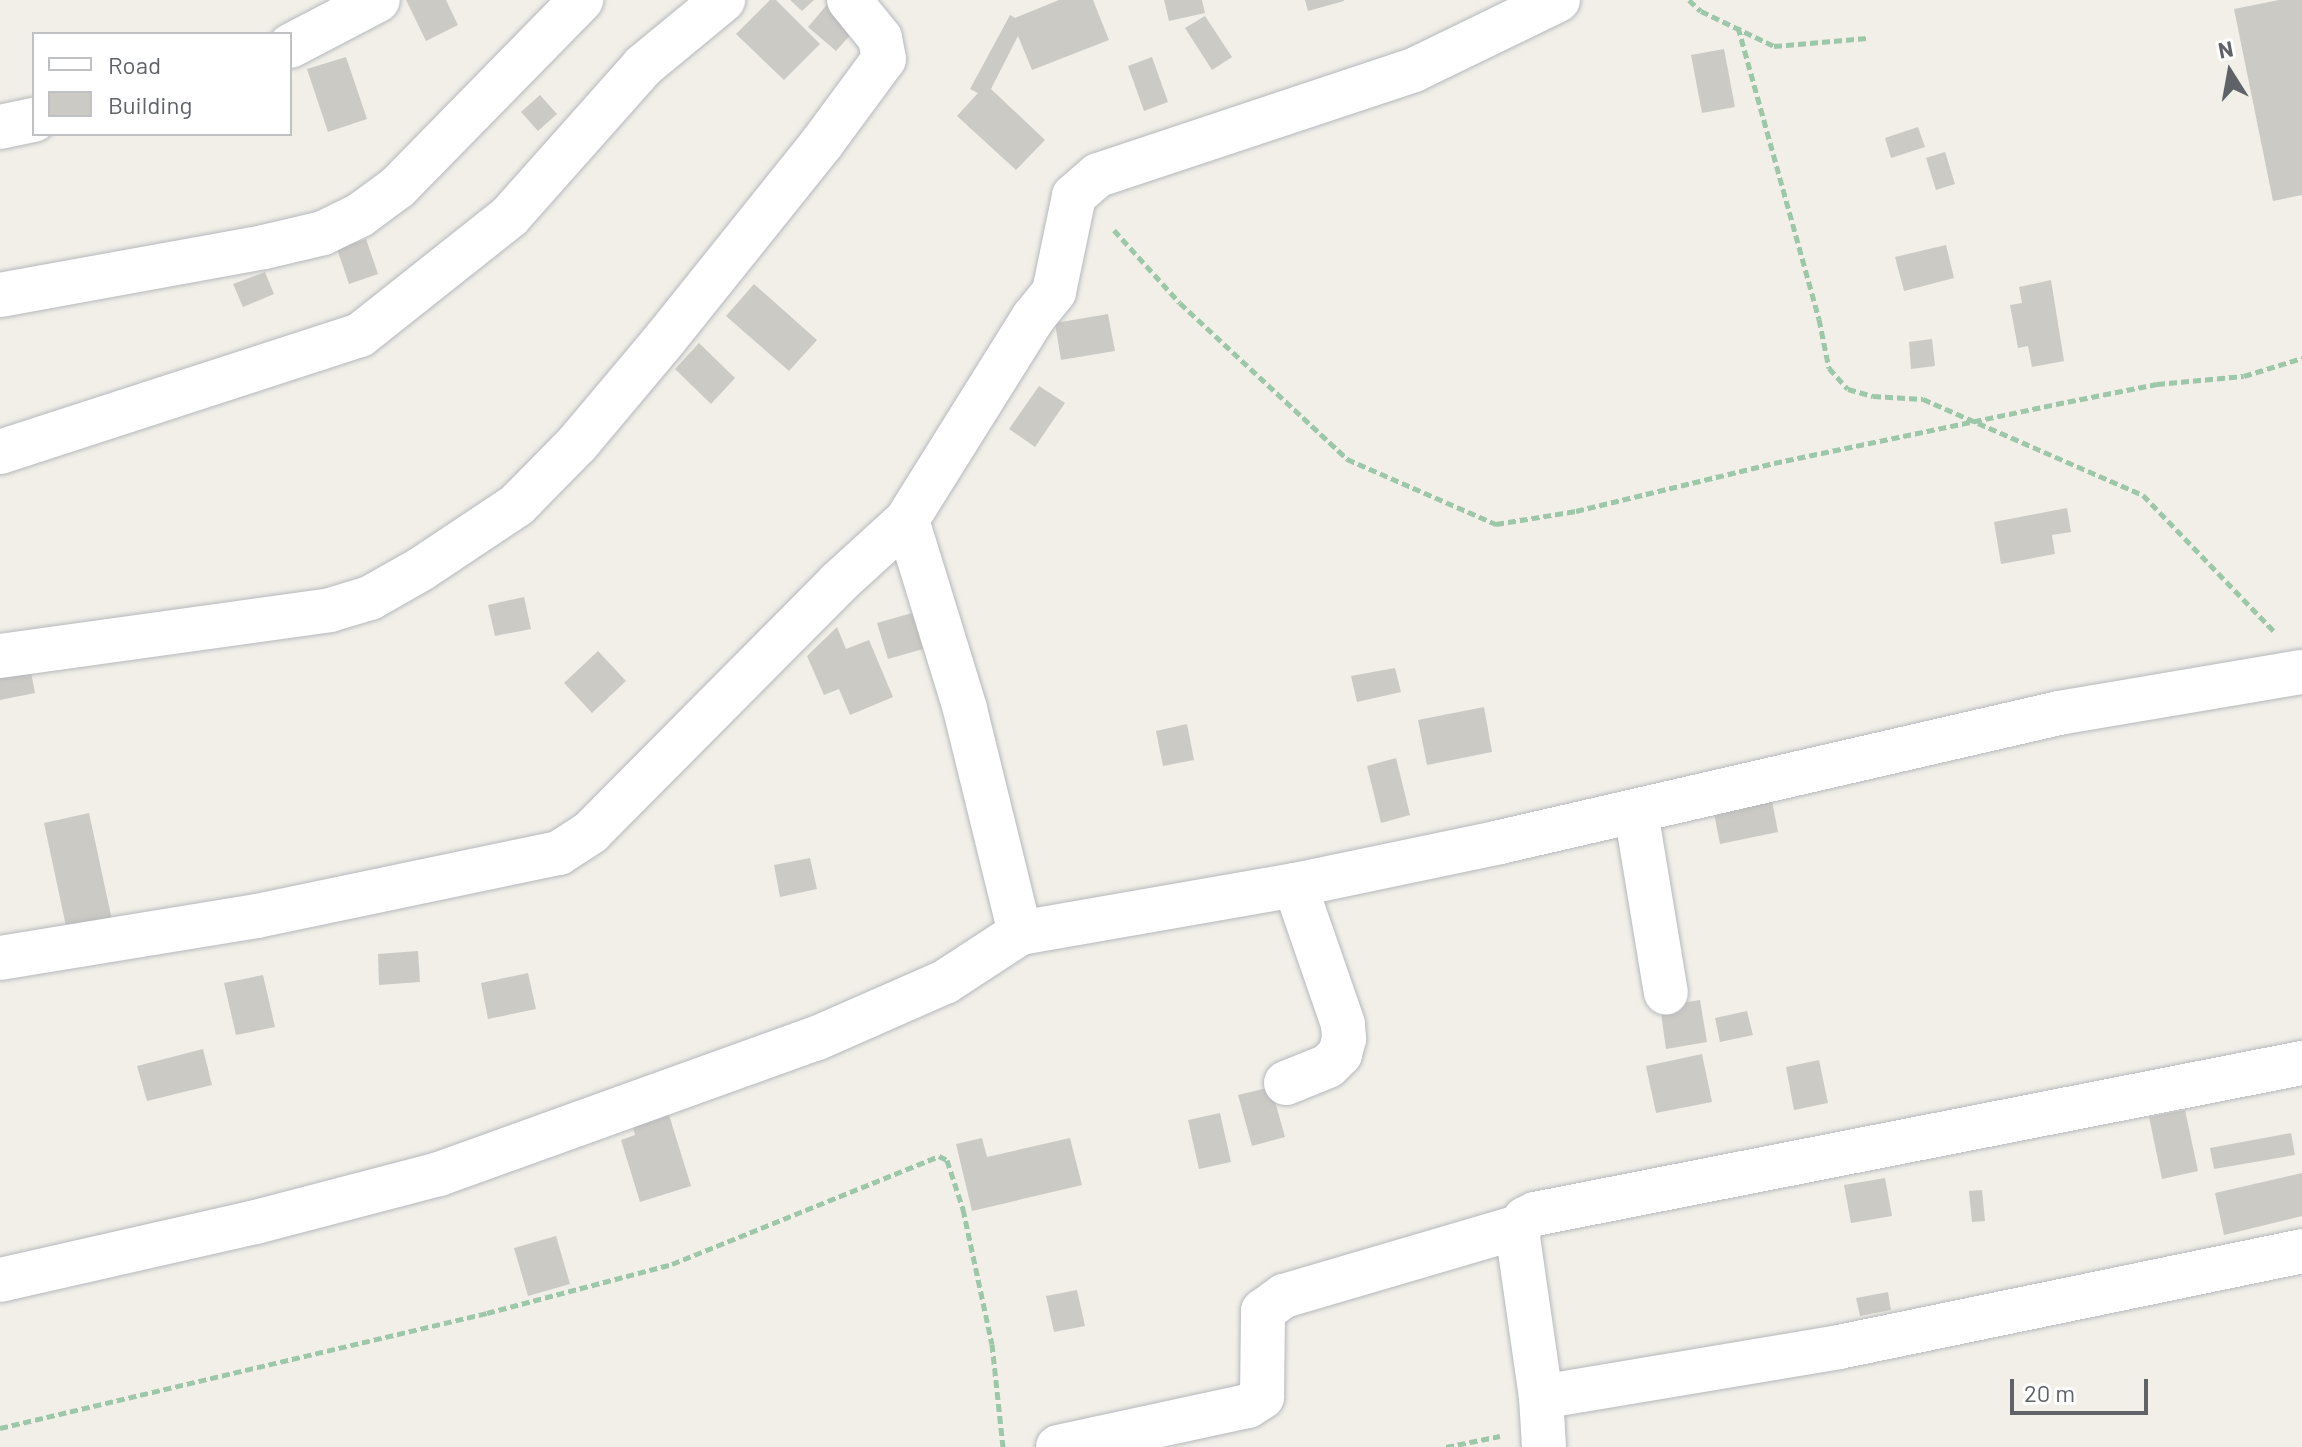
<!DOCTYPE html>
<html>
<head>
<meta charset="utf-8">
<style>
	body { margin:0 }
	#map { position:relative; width:2302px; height:1447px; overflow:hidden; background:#f1efe8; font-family:Barlow,sans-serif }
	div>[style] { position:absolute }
	.building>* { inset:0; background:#cccac5 }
	.path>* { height:5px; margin-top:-2.5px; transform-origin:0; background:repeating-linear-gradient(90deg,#9cc7a9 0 8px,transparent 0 12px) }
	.roads { filter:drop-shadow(0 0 2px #b5b8bc) drop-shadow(0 0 2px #b5b8bc) }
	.minor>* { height:44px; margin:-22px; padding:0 22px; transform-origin:22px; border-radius:22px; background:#fff }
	span { translate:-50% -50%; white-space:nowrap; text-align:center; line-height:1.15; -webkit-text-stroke:6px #fff; paint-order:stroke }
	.legend { position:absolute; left:32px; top:32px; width:260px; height:104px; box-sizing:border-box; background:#fff; border:2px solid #bfc1c3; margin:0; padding:10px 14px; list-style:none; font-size:24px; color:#5f6368 }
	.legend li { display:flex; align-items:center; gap:16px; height:40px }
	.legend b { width:40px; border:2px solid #bfc1c3 }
	.north { position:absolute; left:2190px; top:32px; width:80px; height:80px; -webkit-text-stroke:6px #fff; paint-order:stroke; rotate:349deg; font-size:22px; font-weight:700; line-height:32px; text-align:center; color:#5f6368 }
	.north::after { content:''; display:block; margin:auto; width:28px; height:36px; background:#5f6368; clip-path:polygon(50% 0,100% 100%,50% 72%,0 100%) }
	.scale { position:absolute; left:2010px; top:1379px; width:138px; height:36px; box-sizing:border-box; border:4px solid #5f6368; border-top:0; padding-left:10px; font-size:24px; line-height:28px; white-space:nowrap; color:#5f6368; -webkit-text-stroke:6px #fff; paint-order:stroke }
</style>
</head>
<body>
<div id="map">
	<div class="building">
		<i style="clip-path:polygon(406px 0,446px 0,458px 25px,426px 41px)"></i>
		<i style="clip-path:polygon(770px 0,776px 0,820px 44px,784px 80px,736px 34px)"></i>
		<i style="clip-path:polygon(790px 0,814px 0,802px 11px)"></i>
		<i style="clip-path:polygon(831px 0,860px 24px,836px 51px,808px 27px)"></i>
		<i style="clip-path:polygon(1059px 0,1093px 0,1109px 40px,1032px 70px,1018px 36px,991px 89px,1045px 140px,1016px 170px,957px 116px,978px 93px,970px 89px,1010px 15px,1015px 18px)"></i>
		<i style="clip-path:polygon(1164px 0,1202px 0,1205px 13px,1169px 21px)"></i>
		<i style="clip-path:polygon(1305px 0,1344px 0,1344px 1px,1308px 11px)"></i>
		<i style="clip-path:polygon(2279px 0,2302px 0,2302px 195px,2273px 201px,2234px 9px)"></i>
		<i style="clip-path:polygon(1205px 16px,1232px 57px,1212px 70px,1185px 28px)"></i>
		<i style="clip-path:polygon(1724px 49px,1735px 107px,1702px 113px,1691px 55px)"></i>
		<i style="clip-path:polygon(346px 57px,367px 119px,328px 132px,307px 69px)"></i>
		<i style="clip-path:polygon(1152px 57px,1168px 102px,1144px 111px,1128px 66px)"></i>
		<i style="clip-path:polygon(540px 95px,557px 114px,538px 131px,521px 112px)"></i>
		<i style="clip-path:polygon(1918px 127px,1925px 147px,1891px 158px,1885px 138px)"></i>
		<i style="clip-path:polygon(1945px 152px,1955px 184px,1936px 190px,1926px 158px)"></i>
		<i style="clip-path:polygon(366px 239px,378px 274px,349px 284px,337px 249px)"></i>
		<i style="clip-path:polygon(1946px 245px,1954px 278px,1904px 291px,1895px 257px)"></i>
		<i style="clip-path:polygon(265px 272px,274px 294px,243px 307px,233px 284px)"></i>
		<i style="clip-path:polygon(2051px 280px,2064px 361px,2032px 367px,2028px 346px,2018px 348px,2010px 305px,2022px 303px,2019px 287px)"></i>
		<i style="clip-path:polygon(754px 284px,817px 340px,789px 371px,726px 316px)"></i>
		<i style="clip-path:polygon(1108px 314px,1115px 351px,1061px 360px,1055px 323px)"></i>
		<i style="clip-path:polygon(1932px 339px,1935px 366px,1911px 369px,1909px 342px)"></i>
		<i style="clip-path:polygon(699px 343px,735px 378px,711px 404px,675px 369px)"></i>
		<i style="clip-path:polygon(1039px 386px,1065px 403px,1035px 447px,1009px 429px)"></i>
		<i style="clip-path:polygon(2067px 508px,2071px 532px,2052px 535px,2055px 554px,2001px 564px,1994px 522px)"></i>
		<i style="clip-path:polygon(524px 597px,531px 629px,495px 636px,488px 605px)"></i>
		<i style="clip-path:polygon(912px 613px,923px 649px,888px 659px,877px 623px)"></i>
		<i style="clip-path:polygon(837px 627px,846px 649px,869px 640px,893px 697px,850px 715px,839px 689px,824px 695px,807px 656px)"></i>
		<i style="clip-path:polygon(598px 651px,626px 681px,592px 713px,564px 683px)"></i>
		<i style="clip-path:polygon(29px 662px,35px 693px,0 700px,0 667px)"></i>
		<i style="clip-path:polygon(1395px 668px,1401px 692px,1357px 702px,1351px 676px)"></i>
		<i style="clip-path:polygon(1484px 707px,1492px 752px,1427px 765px,1418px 720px)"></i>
		<i style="clip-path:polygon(1187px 724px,1194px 760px,1163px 766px,1156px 731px)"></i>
		<i style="clip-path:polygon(1396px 758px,1410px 815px,1381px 823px,1367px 766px)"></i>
		<i style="clip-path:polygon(1770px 791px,1778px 832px,1720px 844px,1712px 803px)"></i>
		<i style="clip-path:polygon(89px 813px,112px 920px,67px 931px,44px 823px)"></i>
		<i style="clip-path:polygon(810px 858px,817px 889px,780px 897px,774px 865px)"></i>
		<i style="clip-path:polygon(418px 951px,420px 982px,379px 985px,378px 954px)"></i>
		<i style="clip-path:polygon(528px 973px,536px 1009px,488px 1019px,481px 983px)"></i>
		<i style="clip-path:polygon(263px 975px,275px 1027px,236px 1035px,224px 983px)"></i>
		<i style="clip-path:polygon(1700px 1000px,1707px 1042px,1666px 1049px,1660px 1006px)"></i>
		<i style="clip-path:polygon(1747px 1011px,1753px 1035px,1720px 1042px,1715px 1018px)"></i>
		<i style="clip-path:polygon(203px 1049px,212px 1085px,147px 1101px,137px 1066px)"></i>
		<i style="clip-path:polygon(1702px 1054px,1712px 1102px,1656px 1113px,1646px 1066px)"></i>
		<i style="clip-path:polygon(1819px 1060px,1828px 1103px,1794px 1110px,1786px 1067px)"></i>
		<i style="clip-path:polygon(1271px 1087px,1285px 1137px,1252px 1146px,1238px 1095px)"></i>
		<i style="clip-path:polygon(665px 1102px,691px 1186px,640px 1202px,621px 1140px,635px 1135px,629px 1113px)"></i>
		<i style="clip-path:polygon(2185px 1110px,2198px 1171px,2162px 1179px,2149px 1117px)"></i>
		<i style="clip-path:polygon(1220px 1113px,1231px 1162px,1199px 1169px,1188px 1120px)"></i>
		<i style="clip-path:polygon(2291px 1133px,2295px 1155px,2214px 1169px,2210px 1148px)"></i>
		<i style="clip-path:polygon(982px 1138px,987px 1157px,1070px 1138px,1082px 1185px,972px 1211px,956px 1144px)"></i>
		<i style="clip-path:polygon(2302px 1173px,2302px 1216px,2224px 1235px,2215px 1193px)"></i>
		<i style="clip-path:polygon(1885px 1178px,1892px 1216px,1851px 1223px,1844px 1185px)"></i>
		<i style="clip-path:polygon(1982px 1190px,1985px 1221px,1972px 1222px,1969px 1191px)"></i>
		<i style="clip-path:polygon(556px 1236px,570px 1284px,528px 1296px,514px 1248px)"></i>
		<i style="clip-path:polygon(1077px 1290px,1085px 1326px,1054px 1332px,1046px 1296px)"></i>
		<i style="clip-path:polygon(1888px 1292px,1891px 1310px,1860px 1316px,1856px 1298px)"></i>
	</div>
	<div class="path">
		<i style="left:1689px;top:0;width:16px;rotate:43deg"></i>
		<i style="left:1701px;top:11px;width:81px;rotate:25.6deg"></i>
		<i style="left:1774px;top:46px;width:93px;rotate:-4.9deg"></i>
		<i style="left:1738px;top:27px;width:303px;rotate:74.5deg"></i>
		<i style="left:1819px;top:319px;width:50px;rotate:78.5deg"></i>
		<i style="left:1829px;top:368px;width:28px;rotate:48deg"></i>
		<i style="left:1848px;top:389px;width:26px;rotate:16deg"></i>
		<i style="left:1873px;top:396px;width:50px;rotate:3.4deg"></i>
		<i style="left:1923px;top:399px;width:240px;rotate:23.6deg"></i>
		<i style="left:2143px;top:495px;width:189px;rotate:46.1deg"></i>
		<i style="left:1114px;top:230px;width:98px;rotate:47.9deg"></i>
		<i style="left:1180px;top:303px;width:229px;rotate:43deg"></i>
		<i style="left:1347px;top:459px;width:163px;rotate:23.6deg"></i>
		<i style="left:1496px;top:524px;width:81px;rotate:-9.2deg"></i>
		<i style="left:1576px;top:511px;width:204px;rotate:-13.6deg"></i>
		<i style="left:1774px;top:463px;width:288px;rotate:-11.8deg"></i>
		<i style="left:2056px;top:404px;width:103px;rotate:-11.2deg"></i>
		<i style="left:2157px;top:384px;width:87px;rotate:-5.3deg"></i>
		<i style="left:2244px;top:376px;width:61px;rotate:-17.2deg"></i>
		<i style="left:0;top:1428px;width:500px;rotate:-13.29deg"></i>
		<i style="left:487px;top:1313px;width:191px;rotate:-14.8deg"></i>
		<i style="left:672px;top:1264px;width:288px;rotate:-22deg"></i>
		<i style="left:939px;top:1156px;width:9px;rotate:27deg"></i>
		<i style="left:947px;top:1160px;width:52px;rotate:71.9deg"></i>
		<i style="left:963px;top:1209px;width:138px;rotate:77.9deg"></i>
		<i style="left:992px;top:1344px;width:104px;rotate:83.9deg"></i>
		<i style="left:1446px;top:1447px;width:55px;rotate:-11.5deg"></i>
	</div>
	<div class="roads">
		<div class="minor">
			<i style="left:1558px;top:0;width:160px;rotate:154.1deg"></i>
			<i style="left:1414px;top:70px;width:333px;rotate:161.6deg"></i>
			<i style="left:1098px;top:175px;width:32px;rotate:139deg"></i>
			<i style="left:1074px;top:196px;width:98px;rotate:101.8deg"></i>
			<i style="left:1054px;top:292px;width:33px;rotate:129deg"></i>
			<i style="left:1033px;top:318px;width:238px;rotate:122deg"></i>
			<i style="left:907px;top:520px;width:198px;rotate:72.9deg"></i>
			<i style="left:965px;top:709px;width:231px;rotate:76.2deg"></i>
			<i style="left:1020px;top:933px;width:279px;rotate:-9.9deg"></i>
			<i style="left:1295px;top:885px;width:209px;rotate:-11.8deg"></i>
			<i style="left:1500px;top:842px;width:574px;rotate:-12.99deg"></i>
			<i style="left:2059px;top:713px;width:246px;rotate:-9.6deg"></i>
			<i style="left:290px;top:46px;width:99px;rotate:-27.6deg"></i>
			<i style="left:0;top:127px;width:35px;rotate:-12deg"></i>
			<i style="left:0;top:295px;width:268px;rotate:-10.3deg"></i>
			<i style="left:264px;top:247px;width:61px;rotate:-13.3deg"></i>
			<i style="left:323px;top:233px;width:41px;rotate:-25.9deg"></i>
			<i style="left:360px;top:215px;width:47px;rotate:-36.4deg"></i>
			<i style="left:398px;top:187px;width:262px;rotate:-45.6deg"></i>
			<i style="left:0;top:452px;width:379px;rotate:-18deg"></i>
			<i style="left:360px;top:335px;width:191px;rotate:-38.4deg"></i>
			<i style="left:510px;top:216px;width:200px;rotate:-48.4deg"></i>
			<i style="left:643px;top:66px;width:104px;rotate:-39.5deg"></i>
			<i style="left:0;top:656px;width:333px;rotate:-7.9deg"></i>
			<i style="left:330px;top:610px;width:42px;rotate:-16.7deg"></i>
			<i style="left:370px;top:598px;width:59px;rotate:-29.6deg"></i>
			<i style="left:421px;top:569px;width:115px;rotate:-33.7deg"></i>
			<i style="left:517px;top:505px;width:86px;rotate:-45.5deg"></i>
			<i style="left:577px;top:444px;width:137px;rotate:-50deg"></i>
			<i style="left:665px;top:339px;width:251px;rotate:-51.3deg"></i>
			<i style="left:822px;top:143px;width:104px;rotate:-53.6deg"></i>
			<i style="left:884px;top:59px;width:21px;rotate:-101deg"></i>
			<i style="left:880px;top:38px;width:49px;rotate:-129.2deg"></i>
			<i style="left:1636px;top:812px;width:183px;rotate:80.6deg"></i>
			<i style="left:0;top:958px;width:260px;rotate:-9.3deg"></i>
			<i style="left:257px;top:916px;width:309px;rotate:-11.8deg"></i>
			<i style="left:559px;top:853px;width:38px;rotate:-33deg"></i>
			<i style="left:591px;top:832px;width:351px;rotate:-45.2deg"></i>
			<i style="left:838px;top:583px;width:93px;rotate:-42.4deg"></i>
			<i style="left:1286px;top:1083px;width:45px;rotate:-22deg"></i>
			<i style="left:1328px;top:1066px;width:17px;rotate:-45deg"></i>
			<i style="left:1340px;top:1054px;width:16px;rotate:-75deg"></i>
			<i style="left:1344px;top:1039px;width:15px;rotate:-94deg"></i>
			<i style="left:1343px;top:1024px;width:147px;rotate:-109.1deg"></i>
			<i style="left:0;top:1280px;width:262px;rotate:-12.8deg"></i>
			<i style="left:256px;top:1222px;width:189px;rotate:-14.7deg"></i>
			<i style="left:439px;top:1174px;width:400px;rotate:-19.8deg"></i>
			<i style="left:815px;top:1039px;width:142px;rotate:-23.7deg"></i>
			<i style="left:945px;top:982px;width:90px;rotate:-33.2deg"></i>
			<i style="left:1541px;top:1397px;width:302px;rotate:-9.5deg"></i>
			<i style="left:1839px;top:1347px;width:473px;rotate:-11.7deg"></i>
			<i style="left:1058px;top:1447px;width:194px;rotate:-12.2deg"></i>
			<i style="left:1248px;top:1406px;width:17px;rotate:-33deg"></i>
			<i style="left:1262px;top:1397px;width:86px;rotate:-89.3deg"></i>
			<i style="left:1263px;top:1311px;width:26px;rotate:-36deg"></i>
			<i style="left:1284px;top:1296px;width:245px;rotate:-16.4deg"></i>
			<i style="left:1544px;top:1447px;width:50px;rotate:-93.4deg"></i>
			<i style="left:1541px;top:1397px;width:161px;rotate:-98.2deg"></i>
			<i style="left:1518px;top:1238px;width:11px;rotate:-85deg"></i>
			<i style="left:1519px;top:1227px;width:10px;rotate:-53deg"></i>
			<i style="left:1525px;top:1219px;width:11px;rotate:-27deg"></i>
			<i style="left:1535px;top:1214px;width:782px;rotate:-11.14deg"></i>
		</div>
	</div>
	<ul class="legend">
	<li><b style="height:10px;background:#fff"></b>Road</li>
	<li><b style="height:22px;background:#cccac5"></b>Building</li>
	</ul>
	<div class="north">N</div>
	<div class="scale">20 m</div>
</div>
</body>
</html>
